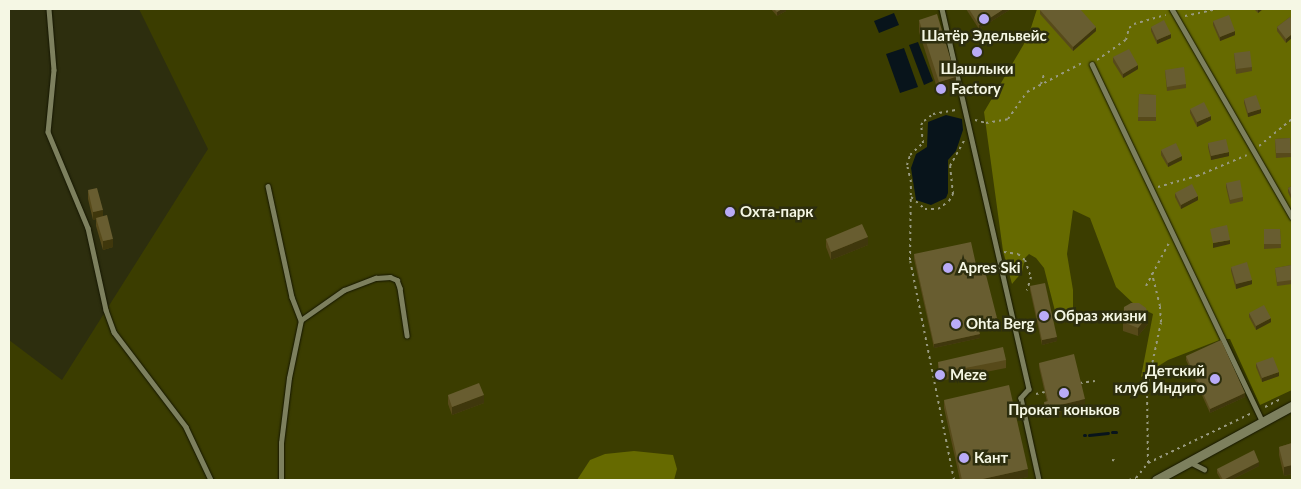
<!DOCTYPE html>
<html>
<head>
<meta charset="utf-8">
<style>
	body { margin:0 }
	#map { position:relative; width:1301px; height:489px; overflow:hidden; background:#2d2e0e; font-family:Lato,sans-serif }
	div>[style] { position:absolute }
	.green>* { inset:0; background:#3b3d00 }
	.forest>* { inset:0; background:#666a00 }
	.water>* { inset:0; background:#08141b }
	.stream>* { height:3px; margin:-1.5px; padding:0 1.5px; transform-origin:1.5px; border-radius:1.5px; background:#08141b }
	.path>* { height:2px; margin-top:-1px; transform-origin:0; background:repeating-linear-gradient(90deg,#989a81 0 2.5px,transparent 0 6.5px) }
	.roads { filter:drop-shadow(0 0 1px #151600) drop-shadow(0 0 1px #151600) }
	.lane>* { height:4.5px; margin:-2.25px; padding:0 2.25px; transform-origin:2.25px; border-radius:2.25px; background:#7d805e }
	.street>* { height:9px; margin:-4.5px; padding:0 4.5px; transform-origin:4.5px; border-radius:4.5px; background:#7d805e }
	.wall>* { inset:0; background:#574a1a }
	.shaded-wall>* { inset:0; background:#3f370c }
	.building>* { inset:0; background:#685d30 }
	.dots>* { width:14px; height:14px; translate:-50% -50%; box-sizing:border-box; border:2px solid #2d2e0e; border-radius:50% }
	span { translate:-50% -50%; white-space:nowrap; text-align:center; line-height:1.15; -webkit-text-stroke:5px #2d2e0e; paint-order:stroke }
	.poi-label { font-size:15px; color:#f5f7e4; font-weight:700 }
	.left { translate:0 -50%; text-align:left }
	.right { translate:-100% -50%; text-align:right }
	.frame { position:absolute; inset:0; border:10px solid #f5f7e4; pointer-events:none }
</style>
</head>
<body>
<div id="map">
	<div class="green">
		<i style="clip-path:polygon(139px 9px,1292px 9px,1292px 480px,9px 480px,9px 340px,62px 380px,208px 149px)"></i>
	</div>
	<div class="forest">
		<i style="clip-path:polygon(1037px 9px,1292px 9px,1292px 390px,1260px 405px,1230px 339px,1222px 339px,1168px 360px,1141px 377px,1153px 314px,1135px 305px,1116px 287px,1090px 218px,1073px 210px,1067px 254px,1073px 290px,1073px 319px,1055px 311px,1044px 268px,1036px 258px,1029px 254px,1025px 258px,1022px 272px,1012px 284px,1003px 251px,984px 112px,1028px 37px)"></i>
		<i style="clip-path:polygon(634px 451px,673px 455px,677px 469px,674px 480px,577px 480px,590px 460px,605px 454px)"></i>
	</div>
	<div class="water">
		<i style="clip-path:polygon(894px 13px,899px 25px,879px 33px,874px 21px)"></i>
		<i style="clip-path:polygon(918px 42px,933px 81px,924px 85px,909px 45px)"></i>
		<i style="clip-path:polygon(904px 48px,918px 87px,900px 93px,886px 54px)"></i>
		<i style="clip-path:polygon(946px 115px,962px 119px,963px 130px,956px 151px,948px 160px,948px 193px,946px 198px,931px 205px,916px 200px,911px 168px,916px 154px,927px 147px,928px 122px)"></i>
	</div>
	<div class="stream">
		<i style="left:1112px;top:432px;width:4px"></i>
		<i style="left:1084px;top:435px;width:1px"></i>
		<i style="left:1089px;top:435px;width:19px;rotate:-6deg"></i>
	</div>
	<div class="path">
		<i style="left:1185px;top:16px;width:33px;rotate:-12deg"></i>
		<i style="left:1097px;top:60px;width:35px;rotate:-35deg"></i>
		<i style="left:1126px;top:40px;width:12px;rotate:-76deg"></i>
		<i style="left:1129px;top:28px;width:6px;rotate:-39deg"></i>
		<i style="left:1134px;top:24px;width:33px;rotate:-16deg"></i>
		<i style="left:1041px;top:84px;width:10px;rotate:-73deg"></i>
		<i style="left:975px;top:120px;width:11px;rotate:15deg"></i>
		<i style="left:986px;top:123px;width:22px;rotate:-10deg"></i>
		<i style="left:1008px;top:119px;width:33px;rotate:-55deg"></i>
		<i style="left:1027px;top:92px;width:64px;rotate:-27.8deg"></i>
		<i style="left:1259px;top:146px;width:43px;rotate:-39.3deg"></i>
		<i style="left:1158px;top:187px;width:41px;rotate:-15.8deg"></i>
		<i style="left:1197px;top:176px;width:54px;rotate:-22.8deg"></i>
		<i style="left:911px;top:197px;width:18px;rotate:41deg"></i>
		<i style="left:925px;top:209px;width:13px"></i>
		<i style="left:938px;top:209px;width:14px;rotate:-36deg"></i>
		<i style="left:949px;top:201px;width:8px;rotate:-60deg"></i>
		<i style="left:953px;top:194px;width:28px;rotate:-96deg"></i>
		<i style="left:950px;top:166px;width:29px;rotate:-61deg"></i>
		<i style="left:1004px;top:252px;width:14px;rotate:8deg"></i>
		<i style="left:1018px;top:254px;width:9px;rotate:41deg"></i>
		<i style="left:1025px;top:260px;width:18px;rotate:71deg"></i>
		<i style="left:1031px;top:277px;width:14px;rotate:107deg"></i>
		<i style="left:1146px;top:286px;width:49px;rotate:-61.9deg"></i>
		<i style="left:1080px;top:383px;width:15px;rotate:-8deg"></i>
		<i style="left:1036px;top:394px;width:9px;rotate:-13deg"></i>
		<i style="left:1265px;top:407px;width:18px;rotate:-27deg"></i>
		<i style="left:1112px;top:460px;width:6px;rotate:9deg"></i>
		<i style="left:1148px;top:463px;width:75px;rotate:-90.8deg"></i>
		<i style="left:1147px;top:388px;width:67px;rotate:-78deg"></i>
		<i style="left:1161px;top:322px;width:16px;rotate:-94deg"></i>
		<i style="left:1160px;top:306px;width:34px;rotate:-104deg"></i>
		<i style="left:954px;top:480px;width:224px;rotate:-101.3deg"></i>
		<i style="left:910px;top:260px;width:78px;rotate:-89.3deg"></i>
		<i style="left:911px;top:182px;width:17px;rotate:-103deg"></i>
		<i style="left:907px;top:165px;width:10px;rotate:-73deg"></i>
		<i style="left:910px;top:155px;width:18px;rotate:-43deg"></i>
		<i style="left:923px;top:143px;width:18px;rotate:-96deg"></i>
		<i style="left:921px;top:125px;width:5px;rotate:-53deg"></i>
		<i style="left:924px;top:121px;width:11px;rotate:-38deg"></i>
		<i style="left:933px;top:114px;width:23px;rotate:-10deg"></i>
		<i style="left:1129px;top:480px;width:7px;rotate:-16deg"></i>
		<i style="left:1136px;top:478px;width:19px;rotate:-51deg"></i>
		<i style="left:1148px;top:463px;width:115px;rotate:-25.7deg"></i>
	</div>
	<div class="roads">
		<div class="lane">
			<i style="left:49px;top:9px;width:61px;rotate:85.3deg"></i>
			<i style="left:54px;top:70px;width:62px;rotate:95.5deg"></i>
			<i style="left:48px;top:132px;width:104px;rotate:67.4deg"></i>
			<i style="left:88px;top:228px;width:84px;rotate:77.6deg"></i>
			<i style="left:106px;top:310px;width:23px;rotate:70deg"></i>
			<i style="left:114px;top:332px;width:119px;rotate:52.8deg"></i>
			<i style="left:186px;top:427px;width:59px;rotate:64.7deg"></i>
			<i style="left:942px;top:9px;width:390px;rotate:77.1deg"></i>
			<i style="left:1029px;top:389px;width:12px;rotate:132deg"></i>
			<i style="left:1021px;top:398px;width:84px;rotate:77.6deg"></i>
			<i style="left:1172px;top:9px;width:240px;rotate:60deg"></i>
			<i style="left:1092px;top:64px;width:395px;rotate:64.5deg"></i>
			<i style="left:268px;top:186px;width:114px;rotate:77.8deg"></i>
			<i style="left:292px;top:297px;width:25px;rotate:69deg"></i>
			<i style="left:1190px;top:462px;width:16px;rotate:27deg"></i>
			<i style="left:281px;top:480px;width:37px;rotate:-90deg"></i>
			<i style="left:281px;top:443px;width:65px;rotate:-83deg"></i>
			<i style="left:289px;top:378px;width:59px;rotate:-78.3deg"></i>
			<i style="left:301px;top:320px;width:52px;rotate:-34.9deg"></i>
			<i style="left:344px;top:290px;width:34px;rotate:-21deg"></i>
			<i style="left:376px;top:278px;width:14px;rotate:-4deg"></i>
			<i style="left:390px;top:277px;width:8px;rotate:23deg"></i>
			<i style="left:397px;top:280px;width:9px;rotate:69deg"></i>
			<i style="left:400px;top:288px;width:48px;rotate:81.5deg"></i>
		</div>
		<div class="street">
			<i style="left:1156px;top:480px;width:155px;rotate:-28.6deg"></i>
		</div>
	</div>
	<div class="wall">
		<i style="clip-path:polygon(771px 9px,786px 9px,786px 11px,777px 16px)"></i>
		<i style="clip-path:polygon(966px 9px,1011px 9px,979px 29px)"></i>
		<i style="clip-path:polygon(1254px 9px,1263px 9px,1258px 13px)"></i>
		<i style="clip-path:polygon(1040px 10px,1096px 31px,1073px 51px,1040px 14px)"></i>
		<i style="clip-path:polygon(1290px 17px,1286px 43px,1277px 31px,1277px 27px)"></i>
		<i style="clip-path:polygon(919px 20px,956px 89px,939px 94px,919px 32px)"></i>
		<i style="clip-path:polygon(1213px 21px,1235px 35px,1220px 41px,1213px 25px)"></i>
		<i style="clip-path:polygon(1151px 27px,1171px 38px,1157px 44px,1151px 31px)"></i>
		<i style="clip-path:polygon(1234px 53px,1252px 67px,1252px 71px,1236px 74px)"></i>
		<i style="clip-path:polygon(1113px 57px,1138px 69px,1123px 78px,1113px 62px)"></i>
		<i style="clip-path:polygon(1165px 70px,1186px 84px,1186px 88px,1167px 91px)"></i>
		<i style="clip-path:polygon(1139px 94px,1156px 95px,1156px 121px,1138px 121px)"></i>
		<i style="clip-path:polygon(1244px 99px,1261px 113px,1248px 117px,1244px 103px)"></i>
		<i style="clip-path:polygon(1190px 109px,1211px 120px,1197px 127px,1190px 113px)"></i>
		<i style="clip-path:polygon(1290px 138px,1291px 157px,1276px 158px,1275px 139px)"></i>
		<i style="clip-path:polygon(1208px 143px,1229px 156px,1211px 160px,1208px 147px)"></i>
		<i style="clip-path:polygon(1161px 150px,1182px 160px,1168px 167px,1161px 155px)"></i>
		<i style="clip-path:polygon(1226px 183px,1243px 197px,1243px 201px,1230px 204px,1226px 187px)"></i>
		<i style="clip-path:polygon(1292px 186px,1292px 201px,1288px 192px,1288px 188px)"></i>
		<i style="clip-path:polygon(88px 190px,103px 217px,113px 247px,103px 250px,96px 226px,96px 219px,93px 220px,88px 199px)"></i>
		<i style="clip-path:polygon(1175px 193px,1198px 200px,1181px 209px,1175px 197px)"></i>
		<i style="clip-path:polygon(1264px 229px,1280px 229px,1281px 248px,1264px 249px)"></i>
		<i style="clip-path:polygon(826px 239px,868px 245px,831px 260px,826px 247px)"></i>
		<i style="clip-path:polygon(914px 254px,977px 269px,997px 323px,978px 327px,980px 338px,934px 348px,914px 259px)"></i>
		<i style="clip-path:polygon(1292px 265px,1292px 284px,1277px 286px,1275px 268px)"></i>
		<i style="clip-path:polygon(1231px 267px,1252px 284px,1236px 289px,1231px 271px)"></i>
		<i style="clip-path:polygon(1030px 286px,1057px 341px,1042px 345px,1030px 290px)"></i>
		<i style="clip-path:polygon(1249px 313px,1271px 322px,1256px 330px,1249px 317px)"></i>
		<i style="clip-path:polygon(1123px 322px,1148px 324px,1138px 336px,1123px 331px)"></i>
		<i style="clip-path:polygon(1186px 356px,1245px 397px,1210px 413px,1186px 360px)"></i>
		<i style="clip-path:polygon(1006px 360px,1006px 368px,940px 381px,938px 370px,938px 362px)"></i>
		<i style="clip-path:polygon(1039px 363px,1085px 404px,1061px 410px,1061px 416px,1047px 419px,1044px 407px,1044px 402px,1047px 402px,1039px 367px)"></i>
		<i style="clip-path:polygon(1256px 363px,1279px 376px,1262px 382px,1256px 367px)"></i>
		<i style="clip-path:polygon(448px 395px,484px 403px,452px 415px,448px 404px)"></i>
		<i style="clip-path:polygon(944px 400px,1028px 477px,1014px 480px,960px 480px,944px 408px)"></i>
		<i style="clip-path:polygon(1292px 443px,1292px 474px,1284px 476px,1279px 455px,1279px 447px)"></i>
		<i style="clip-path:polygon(1259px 466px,1231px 480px,1221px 480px,1217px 473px,1217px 469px)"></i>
	</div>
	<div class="shaded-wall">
		<i style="clip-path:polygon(782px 9px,786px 9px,786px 11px,777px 16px,777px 12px)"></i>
		<i style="clip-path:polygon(1004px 9px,1011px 9px,979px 29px,979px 25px)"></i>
		<i style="clip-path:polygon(1258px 9px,1263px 9px,1258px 13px)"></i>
		<i style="clip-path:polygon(1096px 27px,1096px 31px,1073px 51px,1073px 47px)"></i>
		<i style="clip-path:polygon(1235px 31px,1235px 35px,1220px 41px,1220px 37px)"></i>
		<i style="clip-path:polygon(1171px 34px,1171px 38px,1157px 44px,1157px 40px)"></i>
		<i style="clip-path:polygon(1292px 34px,1292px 38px,1286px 43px,1286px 39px)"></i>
		<i style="clip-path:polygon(1138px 65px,1138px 69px,1123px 78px,1123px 74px)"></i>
		<i style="clip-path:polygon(956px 77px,956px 89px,939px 94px,939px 82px)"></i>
		<i style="clip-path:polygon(1261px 109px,1261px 113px,1248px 117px,1248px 113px)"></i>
		<i style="clip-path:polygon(1211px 116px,1211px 120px,1197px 127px,1197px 122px)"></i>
		<i style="clip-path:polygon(1229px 152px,1229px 156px,1211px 160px,1211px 156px)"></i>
		<i style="clip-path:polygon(1182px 156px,1182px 160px,1168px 167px,1168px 163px)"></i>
		<i style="clip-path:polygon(1198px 196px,1198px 200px,1181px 209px,1181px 205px)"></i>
		<i style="clip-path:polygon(103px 210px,103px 218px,93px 220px,93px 212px)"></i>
		<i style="clip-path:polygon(868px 237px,868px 245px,831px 260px,831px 252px)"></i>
		<i style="clip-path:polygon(113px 239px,113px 247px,103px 250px,103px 241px)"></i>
		<i style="clip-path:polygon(1230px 240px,1230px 244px,1213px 248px,1213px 243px)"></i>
		<i style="clip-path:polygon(1252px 280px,1252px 284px,1236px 289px,1236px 284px)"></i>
		<i style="clip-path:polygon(1148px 316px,1148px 324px,1138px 336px,1138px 328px)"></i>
		<i style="clip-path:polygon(997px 318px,997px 323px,977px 327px,977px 323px)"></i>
		<i style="clip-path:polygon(1271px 318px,1271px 322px,1256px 330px,1256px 326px)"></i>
		<i style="clip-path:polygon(980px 334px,980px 338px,934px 348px,934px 344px)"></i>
		<i style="clip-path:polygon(1057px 337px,1057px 341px,1042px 345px,1042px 340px)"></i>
		<i style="clip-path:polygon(1279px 372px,1279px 376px,1262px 382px,1262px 378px)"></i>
		<i style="clip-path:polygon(1245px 393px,1245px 397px,1210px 413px,1210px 409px)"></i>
		<i style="clip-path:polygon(484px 395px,484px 403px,452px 415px,452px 407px)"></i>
		<i style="clip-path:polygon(1085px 399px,1085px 404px,1060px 410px,1060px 405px)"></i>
		<i style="clip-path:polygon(1061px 411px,1061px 416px,1047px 419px,1047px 415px)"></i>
		<i style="clip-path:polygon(1259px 462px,1259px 466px,1231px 480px,1223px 480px)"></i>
		<i style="clip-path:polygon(1292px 465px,1292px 474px,1284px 476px,1284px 467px)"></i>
		<i style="clip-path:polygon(1028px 469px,1028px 477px,1014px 480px,978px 480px)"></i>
	</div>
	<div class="building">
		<i style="clip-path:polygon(774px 9px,782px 9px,777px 12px)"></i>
		<i style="clip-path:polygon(969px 9px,1004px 9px,979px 25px)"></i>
		<i style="clip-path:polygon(1042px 9px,1080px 9px,1096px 27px,1073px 47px,1040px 10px)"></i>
		<i style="clip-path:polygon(937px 14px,956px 77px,939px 82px,919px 20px)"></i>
		<i style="clip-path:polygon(1229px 15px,1235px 31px,1220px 37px,1213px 21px)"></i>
		<i style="clip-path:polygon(1290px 17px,1292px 20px,1292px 34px,1286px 39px,1277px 27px)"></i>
		<i style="clip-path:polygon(1164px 20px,1171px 34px,1157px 40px,1151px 27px)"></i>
		<i style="clip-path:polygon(1129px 49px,1138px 65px,1123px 74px,1113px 57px)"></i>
		<i style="clip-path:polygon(1250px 51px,1252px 67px,1236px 69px,1234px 53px)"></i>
		<i style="clip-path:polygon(1184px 67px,1186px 84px,1167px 87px,1165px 70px)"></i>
		<i style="clip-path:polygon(1139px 94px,1156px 95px,1156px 117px,1138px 117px)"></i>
		<i style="clip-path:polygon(1256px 95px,1261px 109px,1248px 113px,1244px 99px)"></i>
		<i style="clip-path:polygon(1204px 102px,1211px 116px,1197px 122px,1190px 109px)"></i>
		<i style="clip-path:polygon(1290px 138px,1291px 153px,1276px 153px,1275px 139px)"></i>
		<i style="clip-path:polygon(1226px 139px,1229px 152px,1211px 156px,1208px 143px)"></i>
		<i style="clip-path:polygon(1176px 143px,1182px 156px,1168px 163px,1161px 150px)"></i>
		<i style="clip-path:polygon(1240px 180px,1243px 197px,1230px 200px,1226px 183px)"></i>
		<i style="clip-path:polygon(1192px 184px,1198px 196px,1181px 205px,1175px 193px)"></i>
		<i style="clip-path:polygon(1292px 186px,1292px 197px,1288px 188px)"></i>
		<i style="clip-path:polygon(97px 188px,103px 210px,93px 212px,88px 190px)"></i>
		<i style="clip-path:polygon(107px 215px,113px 239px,103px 241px,96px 218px)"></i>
		<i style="clip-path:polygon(862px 224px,868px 237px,831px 252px,826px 239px)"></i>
		<i style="clip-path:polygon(1227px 225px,1230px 240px,1213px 243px,1210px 229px)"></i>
		<i style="clip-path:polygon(1264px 229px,1280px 229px,1281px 244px,1264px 244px)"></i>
		<i style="clip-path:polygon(971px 242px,977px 269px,984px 267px,997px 318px,977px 323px,980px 334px,934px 344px,914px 254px)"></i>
		<i style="clip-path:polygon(1247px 262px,1252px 280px,1236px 284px,1231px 267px)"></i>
		<i style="clip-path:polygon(1292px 265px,1292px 280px,1277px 282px,1275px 268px)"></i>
		<i style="clip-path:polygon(1045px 283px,1057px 337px,1042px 340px,1030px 286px)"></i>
		<i style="clip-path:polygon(1131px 303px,1139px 303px,1146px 308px,1148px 316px,1138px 328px,1123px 322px,1124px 307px)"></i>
		<i style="clip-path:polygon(1264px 305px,1271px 318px,1256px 326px,1249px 313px)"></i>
		<i style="clip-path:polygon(1221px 340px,1245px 393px,1210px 409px,1186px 356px)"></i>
		<i style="clip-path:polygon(1003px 347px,1006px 360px,940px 373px,938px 362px)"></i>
		<i style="clip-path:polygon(1074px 354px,1085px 399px,1060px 405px,1061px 411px,1047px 415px,1044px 402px,1048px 401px,1039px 363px)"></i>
		<i style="clip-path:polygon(1273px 357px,1279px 372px,1262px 378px,1256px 363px)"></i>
		<i style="clip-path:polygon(479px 383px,484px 395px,452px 407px,448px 395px)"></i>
		<i style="clip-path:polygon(1009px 385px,1028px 469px,978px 480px,962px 480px,944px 400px)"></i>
		<i style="clip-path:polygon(1292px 443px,1292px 465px,1284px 467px,1279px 447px)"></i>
		<i style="clip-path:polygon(1254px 450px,1259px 462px,1223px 480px,1217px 469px)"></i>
	</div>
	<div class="dots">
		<i style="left:984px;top:19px;background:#b9abf7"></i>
		<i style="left:977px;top:52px;background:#b9abf7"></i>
		<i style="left:941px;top:89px;background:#b9abf7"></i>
		<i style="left:730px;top:212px;background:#b9abf7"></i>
		<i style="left:948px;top:268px;background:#b9abf7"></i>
		<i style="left:1044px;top:316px;background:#b9abf7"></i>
		<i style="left:956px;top:324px;background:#b9abf7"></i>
		<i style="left:940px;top:375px;background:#b9abf7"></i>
		<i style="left:1215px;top:379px;background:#b9abf7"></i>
		<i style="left:1064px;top:393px;background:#b9abf7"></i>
		<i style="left:964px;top:458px;background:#b9abf7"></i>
	</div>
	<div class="poi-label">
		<span style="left:984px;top:36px">Шатёр Эдельвейс</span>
		<span style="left:977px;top:69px">Шашлыки</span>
		<span class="left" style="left:951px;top:89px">Factory</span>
		<span class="left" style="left:740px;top:212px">Охта-парк</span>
		<span class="left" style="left:958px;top:268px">Apres Ski</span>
		<span class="left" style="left:1054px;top:316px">Образ жизни</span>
		<span class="left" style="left:966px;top:324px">Ohta Berg</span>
		<span class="right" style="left:1205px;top:379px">Детский<br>клуб Индиго</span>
		<span class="left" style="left:950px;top:375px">Meze</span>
		<span style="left:1064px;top:410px">Прокат коньков</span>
		<span class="left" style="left:974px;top:458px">Кант</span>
	</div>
	<div class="frame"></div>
</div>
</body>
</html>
